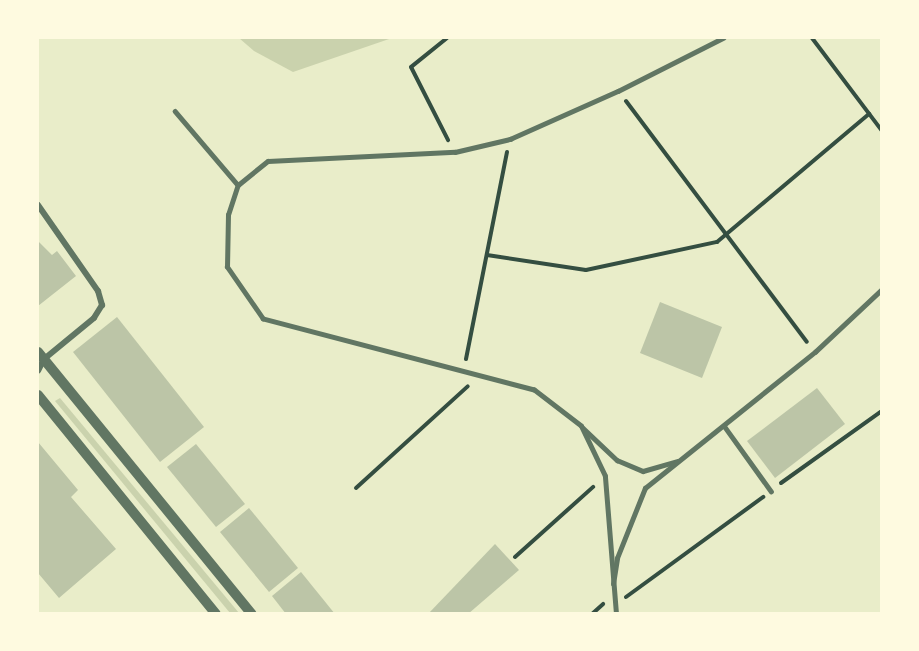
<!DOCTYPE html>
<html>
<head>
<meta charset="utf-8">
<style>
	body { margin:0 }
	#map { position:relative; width:919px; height:651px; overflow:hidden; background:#e9edc9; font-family:"Varela Round",sans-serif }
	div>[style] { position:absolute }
	.green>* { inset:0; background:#cad2ad }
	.building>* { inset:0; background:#bcc5a7 }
	.path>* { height:4px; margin:-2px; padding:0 2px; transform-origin:2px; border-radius:2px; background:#344e41 }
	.service>* { height:4.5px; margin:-2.25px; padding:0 2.25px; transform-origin:2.25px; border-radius:2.25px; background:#617663 }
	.minor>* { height:6px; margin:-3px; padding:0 3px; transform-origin:3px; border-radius:3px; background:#617663 }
	.tertiary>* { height:10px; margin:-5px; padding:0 5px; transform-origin:5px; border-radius:5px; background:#617663 }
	span { translate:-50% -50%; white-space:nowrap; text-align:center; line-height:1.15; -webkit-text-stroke:6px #fefae0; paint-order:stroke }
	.frame { position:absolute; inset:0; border:39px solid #fefae0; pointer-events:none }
</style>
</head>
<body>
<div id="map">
	<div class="green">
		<i style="clip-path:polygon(239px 38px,392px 38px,293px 72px,254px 51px)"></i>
		<i style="clip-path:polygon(60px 398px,239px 613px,230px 613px,55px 401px)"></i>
	</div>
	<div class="building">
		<i style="clip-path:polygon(38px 241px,52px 255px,57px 251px,76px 276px,38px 306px)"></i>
		<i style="clip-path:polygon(660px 302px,722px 327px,702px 378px,640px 353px)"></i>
		<i style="clip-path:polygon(117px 317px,204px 427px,160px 462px,73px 352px)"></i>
		<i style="clip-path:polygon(817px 388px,845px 424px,775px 478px,747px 441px)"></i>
		<i style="clip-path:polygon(38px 442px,78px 490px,71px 497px,116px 549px,59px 598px,38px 573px)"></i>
		<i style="clip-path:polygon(196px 444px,245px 504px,216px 527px,167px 467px)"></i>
		<i style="clip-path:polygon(249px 508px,298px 568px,269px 592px,220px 532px)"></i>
		<i style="clip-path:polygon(495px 544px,519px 570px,468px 614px,428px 614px)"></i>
		<i style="clip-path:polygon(301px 572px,335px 614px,286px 614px,272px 596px)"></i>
	</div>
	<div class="path">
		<i style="left:447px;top:38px;width:46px;rotate:141.1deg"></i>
		<i style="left:411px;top:67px;width:82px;rotate:63.1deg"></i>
		<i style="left:812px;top:38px;width:116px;rotate:53deg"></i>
		<i style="left:626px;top:101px;width:301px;rotate:53.1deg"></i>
		<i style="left:487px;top:255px;width:100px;rotate:8.6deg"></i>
		<i style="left:586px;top:270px;width:134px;rotate:-12.1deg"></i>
		<i style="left:717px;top:242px;width:199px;rotate:-40.1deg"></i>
		<i style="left:466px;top:359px;width:211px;rotate:-78.8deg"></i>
		<i style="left:781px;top:483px;width:124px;rotate:-35.5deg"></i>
		<i style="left:356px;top:488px;width:151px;rotate:-42.3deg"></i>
		<i style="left:515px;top:557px;width:105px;rotate:-41.9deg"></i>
		<i style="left:626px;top:597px;width:170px;rotate:-36.1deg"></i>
		<i style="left:592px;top:614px;width:15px;rotate:-42deg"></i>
	</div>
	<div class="service">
		<i style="left:175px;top:111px;width:97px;rotate:49.6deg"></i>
		<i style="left:725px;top:427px;width:79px;rotate:54.3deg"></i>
		<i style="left:583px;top:428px;width:47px;rotate:43.3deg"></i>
		<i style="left:617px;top:460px;width:28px;rotate:23deg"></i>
		<i style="left:643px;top:471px;width:36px;rotate:-16deg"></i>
		<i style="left:613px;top:584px;width:26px;rotate:-81deg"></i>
		<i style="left:617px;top:558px;width:75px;rotate:-68.2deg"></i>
		<i style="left:645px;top:488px;width:218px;rotate:-38.7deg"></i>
		<i style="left:815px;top:352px;width:92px;rotate:-43.2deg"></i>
		<i style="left:616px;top:614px;width:138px;rotate:-94.6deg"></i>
		<i style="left:605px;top:476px;width:55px;rotate:-115.6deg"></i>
		<i style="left:581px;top:426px;width:59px;rotate:-142.5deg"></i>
		<i style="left:534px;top:390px;width:280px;rotate:-165.3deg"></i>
		<i style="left:263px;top:319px;width:63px;rotate:-124.7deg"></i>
		<i style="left:227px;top:267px;width:52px;rotate:-88.9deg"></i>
		<i style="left:228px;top:215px;width:32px;rotate:-72deg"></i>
		<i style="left:238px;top:185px;width:38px;rotate:-39deg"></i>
		<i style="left:268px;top:161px;width:187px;rotate:-2.8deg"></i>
		<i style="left:455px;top:152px;width:57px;rotate:-13.3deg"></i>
		<i style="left:510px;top:139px;width:118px;rotate:-24deg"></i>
		<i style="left:618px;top:91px;width:118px;rotate:-26.8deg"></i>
	</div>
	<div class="minor">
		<i style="left:38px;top:205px;width:105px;rotate:55.1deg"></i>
		<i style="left:98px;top:291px;width:15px;rotate:74deg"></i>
		<i style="left:102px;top:305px;width:15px;rotate:122deg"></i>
		<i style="left:94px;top:318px;width:65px;rotate:140.6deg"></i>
		<i style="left:44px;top:359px;width:13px;rotate:117deg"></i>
	</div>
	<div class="tertiary">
		<i style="left:38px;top:352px;width:338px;rotate:50.8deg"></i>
		<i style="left:38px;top:395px;width:282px;rotate:50.9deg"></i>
	</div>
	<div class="frame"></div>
</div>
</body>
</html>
